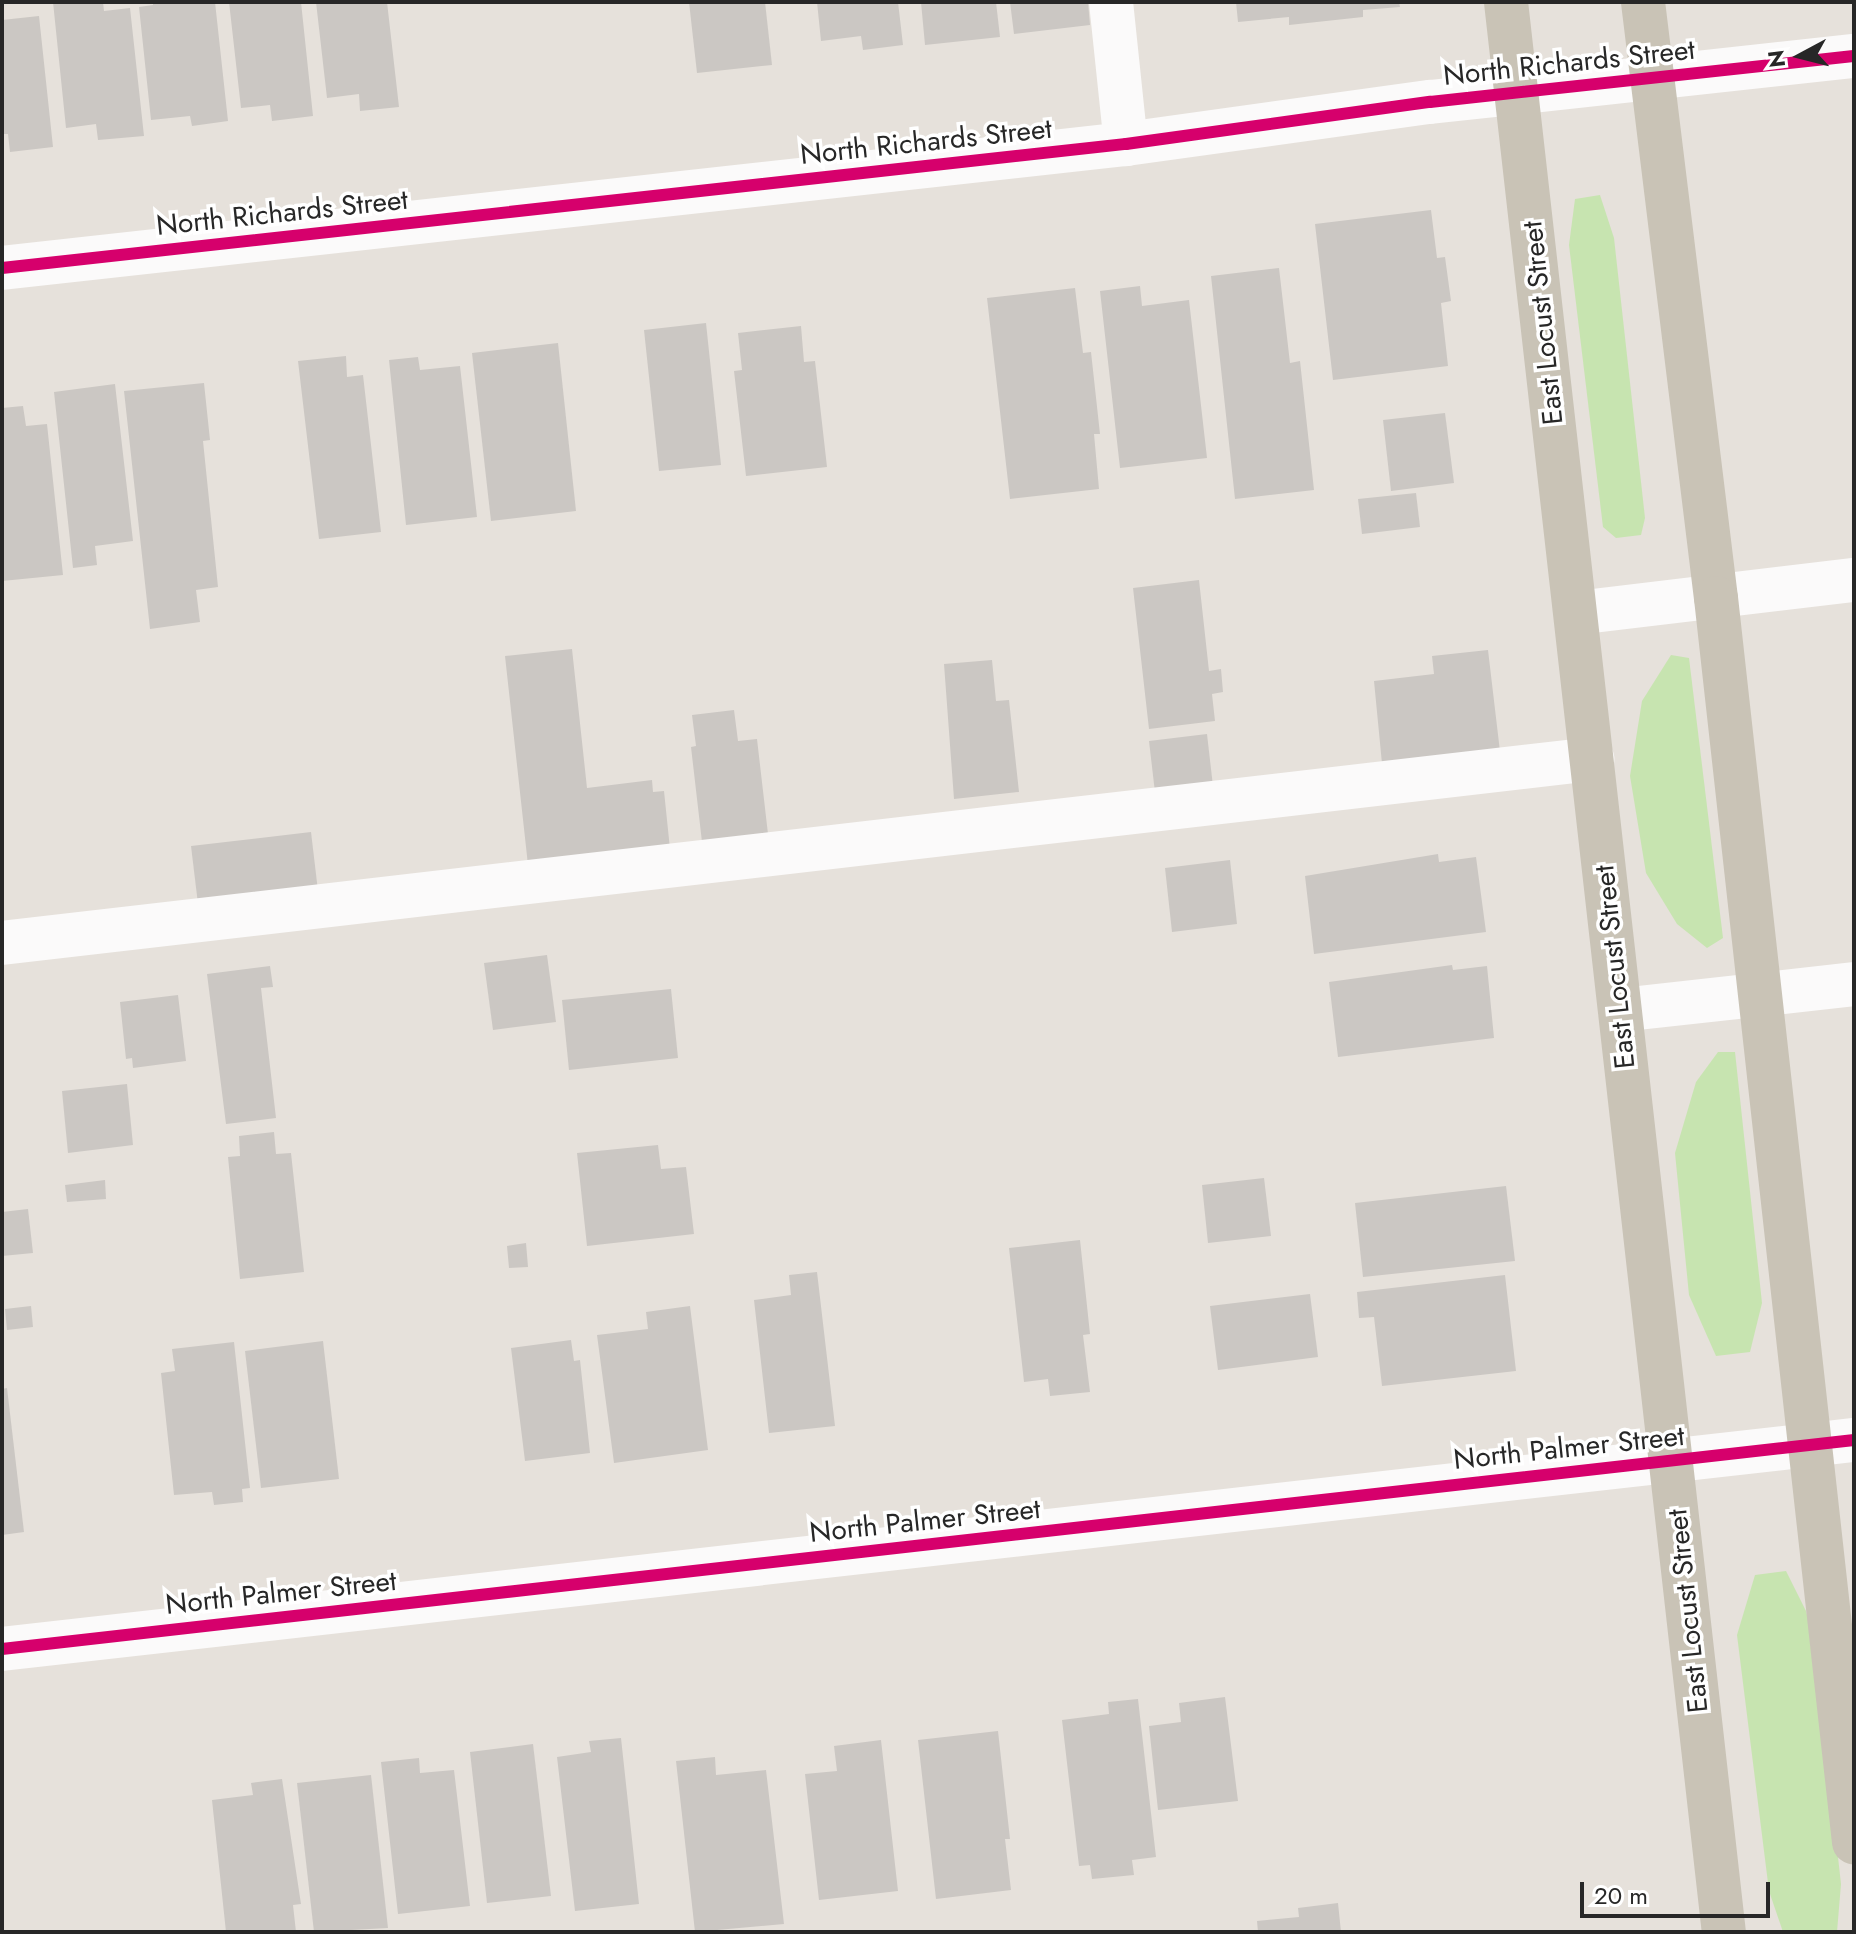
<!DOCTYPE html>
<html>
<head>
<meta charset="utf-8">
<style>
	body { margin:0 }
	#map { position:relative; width:1856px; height:1934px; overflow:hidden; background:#e6e1db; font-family:Jost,sans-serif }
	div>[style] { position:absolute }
	.green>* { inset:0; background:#c7e4b0 }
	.building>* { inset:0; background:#cbc7c3 }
	.minor>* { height:44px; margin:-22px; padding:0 22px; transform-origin:22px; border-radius:22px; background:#fbfafa }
	.major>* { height:44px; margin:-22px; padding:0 22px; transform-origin:22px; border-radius:22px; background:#c9c3b6 }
	.cycleway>* { height:12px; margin:-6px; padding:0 6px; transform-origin:6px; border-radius:6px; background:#d6006c }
	span { translate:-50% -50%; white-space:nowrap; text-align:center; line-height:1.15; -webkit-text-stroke:7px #fff; paint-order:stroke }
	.street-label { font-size:28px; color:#272727 }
	.frame { position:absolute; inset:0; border:4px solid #272727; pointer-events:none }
	.north { position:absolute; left:1760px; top:16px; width:80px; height:80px; -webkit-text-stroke:6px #fff; paint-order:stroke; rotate:263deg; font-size:22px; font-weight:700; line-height:32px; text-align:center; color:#272727 }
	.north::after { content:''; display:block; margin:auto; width:28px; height:36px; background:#272727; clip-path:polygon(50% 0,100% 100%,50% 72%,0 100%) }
	.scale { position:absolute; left:1580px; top:1882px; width:190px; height:36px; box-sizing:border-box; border:4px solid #272727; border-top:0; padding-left:10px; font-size:24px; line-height:28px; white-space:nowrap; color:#272727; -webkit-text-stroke:6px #fff; paint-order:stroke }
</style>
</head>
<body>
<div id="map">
	<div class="green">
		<i style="clip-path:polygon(1600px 195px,1614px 238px,1645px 518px,1641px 535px,1616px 538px,1603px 527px,1569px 245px,1575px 199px)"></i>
		<i style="clip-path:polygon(1671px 655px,1689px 658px,1723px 938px,1707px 948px,1677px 924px,1646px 873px,1630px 776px,1642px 701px)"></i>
		<i style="clip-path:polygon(1718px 1052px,1735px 1052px,1762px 1303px,1750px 1352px,1716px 1356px,1689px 1295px,1675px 1153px,1696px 1082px)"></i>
		<i style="clip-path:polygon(1786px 1571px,1806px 1611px,1814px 1642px,1841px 1884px,1837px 1932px,1783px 1932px,1769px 1891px,1737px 1635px,1755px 1575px)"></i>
	</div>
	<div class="building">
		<i style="clip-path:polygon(53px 2px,103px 2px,104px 11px,130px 8px,144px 136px,98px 140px,96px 124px,66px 128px)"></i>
		<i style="clip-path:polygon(153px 2px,215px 2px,228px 121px,192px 126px,190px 116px,151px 120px,139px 7px,153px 5px)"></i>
		<i style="clip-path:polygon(229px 2px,301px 2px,313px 116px,272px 121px,270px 105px,241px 108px)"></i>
		<i style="clip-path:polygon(316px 2px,387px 2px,399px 107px,360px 111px,359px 94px,327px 98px)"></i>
		<i style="clip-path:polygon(689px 2px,765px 2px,772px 65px,697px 73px)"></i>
		<i style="clip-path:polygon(817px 2px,898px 2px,903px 45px,863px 50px,861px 36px,821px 41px)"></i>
		<i style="clip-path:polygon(921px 2px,996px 2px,1000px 37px,925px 45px)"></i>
		<i style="clip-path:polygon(1010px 2px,1088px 2px,1090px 25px,1014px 34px)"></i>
		<i style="clip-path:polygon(1236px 2px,1399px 2px,1400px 7px,1363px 10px,1363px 17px,1289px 25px,1289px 17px,1238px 22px)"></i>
		<i style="clip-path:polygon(39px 16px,53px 147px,10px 152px,8px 134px,2px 134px,2px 20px)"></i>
		<i style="clip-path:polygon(1431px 210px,1437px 258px,1445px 257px,1451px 301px,1441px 303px,1448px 366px,1333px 380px,1315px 224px)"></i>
		<i style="clip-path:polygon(1279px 268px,1290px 363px,1300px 361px,1314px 490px,1235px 499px,1211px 276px)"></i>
		<i style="clip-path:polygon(1140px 286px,1142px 306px,1189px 300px,1207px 458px,1120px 468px,1100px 291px)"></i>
		<i style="clip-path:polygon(1075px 288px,1083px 353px,1091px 352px,1100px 434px,1094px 434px,1099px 489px,1010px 499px,987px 298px)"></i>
		<i style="clip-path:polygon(706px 323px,721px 465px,659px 471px,644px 330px)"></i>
		<i style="clip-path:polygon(801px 326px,804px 362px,815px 361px,827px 467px,746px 476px,734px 371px,742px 370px,738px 333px)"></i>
		<i style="clip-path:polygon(558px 343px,576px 511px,491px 521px,472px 353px)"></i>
		<i style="clip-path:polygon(346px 356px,347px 377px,363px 375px,381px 532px,319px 539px,298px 361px)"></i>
		<i style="clip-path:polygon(418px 357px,420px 370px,460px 366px,477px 517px,406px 525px,389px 360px)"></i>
		<i style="clip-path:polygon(204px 383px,210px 440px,203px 441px,218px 587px,196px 590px,200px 622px,150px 629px,124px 391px)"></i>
		<i style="clip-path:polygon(115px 384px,133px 541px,95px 546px,97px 565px,73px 568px,54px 392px)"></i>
		<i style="clip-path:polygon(23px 406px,26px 426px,47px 424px,63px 575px,2px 581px,2px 408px)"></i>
		<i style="clip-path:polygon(1445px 413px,1454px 483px,1391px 491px,1383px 420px)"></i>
		<i style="clip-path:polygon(1416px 493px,1420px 527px,1362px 534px,1358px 499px)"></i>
		<i style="clip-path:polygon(1199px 580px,1209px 671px,1221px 669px,1223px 692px,1212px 694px,1215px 721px,1149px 729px,1133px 588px)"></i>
		<i style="clip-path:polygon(572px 649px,587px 788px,652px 780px,653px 792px,664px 791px,670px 849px,528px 865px,505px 656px)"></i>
		<i style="clip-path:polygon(1488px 650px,1501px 760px,1383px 774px,1374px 681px,1434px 674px,1432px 656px)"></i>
		<i style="clip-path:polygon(992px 660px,996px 701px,1009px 700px,1019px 792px,954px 799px,944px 664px)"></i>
		<i style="clip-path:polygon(734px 710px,738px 741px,757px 739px,768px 834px,702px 842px,691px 747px,696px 746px,692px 715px)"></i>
		<i style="clip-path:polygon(1207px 734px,1214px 795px,1156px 801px,1149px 741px)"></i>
		<i style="clip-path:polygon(311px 832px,318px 891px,198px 904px,191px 846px)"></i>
		<i style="clip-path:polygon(1438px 854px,1439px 862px,1476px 857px,1486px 932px,1314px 954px,1305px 876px)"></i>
		<i style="clip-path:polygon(1230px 860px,1237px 924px,1172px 932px,1165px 868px)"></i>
		<i style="clip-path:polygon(547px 955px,556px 1022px,493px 1030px,484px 963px)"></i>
		<i style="clip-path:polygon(1452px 965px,1453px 970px,1487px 966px,1494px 1038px,1338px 1057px,1329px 982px)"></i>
		<i style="clip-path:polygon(270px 966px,273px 987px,261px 988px,276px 1118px,226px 1124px,207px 974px)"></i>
		<i style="clip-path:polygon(671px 989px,678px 1058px,569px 1070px,562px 1000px)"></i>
		<i style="clip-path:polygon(178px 995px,186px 1061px,133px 1068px,132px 1058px,126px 1059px,120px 1002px)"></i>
		<i style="clip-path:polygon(127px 1084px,133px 1145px,68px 1153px,62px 1091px)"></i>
		<i style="clip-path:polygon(274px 1132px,276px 1154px,291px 1153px,304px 1272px,240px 1279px,228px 1157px,240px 1156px,239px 1136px)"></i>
		<i style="clip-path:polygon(658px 1145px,661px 1169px,686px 1167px,694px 1234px,587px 1246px,577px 1153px)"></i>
		<i style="clip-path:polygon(1264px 1178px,1271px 1236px,1208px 1243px,1202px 1185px)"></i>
		<i style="clip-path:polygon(105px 1180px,106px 1199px,67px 1202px,65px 1185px)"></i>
		<i style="clip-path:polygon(1506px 1186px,1515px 1261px,1363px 1277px,1355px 1203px)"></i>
		<i style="clip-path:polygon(28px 1209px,33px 1253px,2px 1256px,2px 1212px)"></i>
		<i style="clip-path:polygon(1080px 1240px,1090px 1334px,1083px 1335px,1090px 1392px,1050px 1396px,1048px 1379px,1024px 1382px,1009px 1248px)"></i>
		<i style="clip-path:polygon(526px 1243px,528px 1267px,509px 1268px,507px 1246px)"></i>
		<i style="clip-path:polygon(817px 1272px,835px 1426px,769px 1433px,754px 1300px,791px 1295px,789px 1275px)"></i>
		<i style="clip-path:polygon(1505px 1275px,1516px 1371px,1382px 1386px,1374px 1317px,1359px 1318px,1357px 1292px)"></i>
		<i style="clip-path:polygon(1310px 1294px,1318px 1357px,1218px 1370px,1210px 1306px)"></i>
		<i style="clip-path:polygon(31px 1306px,33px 1327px,7px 1330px,5px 1309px)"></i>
		<i style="clip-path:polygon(690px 1306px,708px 1450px,614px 1463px,597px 1335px,648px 1329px,646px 1312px)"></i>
		<i style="clip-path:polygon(571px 1340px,574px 1361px,580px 1360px,590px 1453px,525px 1461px,511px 1348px)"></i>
		<i style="clip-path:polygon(323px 1341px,339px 1479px,261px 1488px,245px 1351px)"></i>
		<i style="clip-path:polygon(234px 1342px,250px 1488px,242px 1489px,243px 1502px,214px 1505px,212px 1492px,174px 1495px,161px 1373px,175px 1371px,172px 1349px)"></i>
		<i style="clip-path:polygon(7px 1388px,24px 1532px,2px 1535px,2px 1389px)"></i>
		<i style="clip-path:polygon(1225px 1697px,1238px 1801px,1158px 1810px,1149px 1726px,1181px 1722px,1179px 1703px)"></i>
		<i style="clip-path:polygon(1138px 1699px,1156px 1857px,1132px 1860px,1134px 1875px,1092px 1879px,1090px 1865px,1079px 1866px,1062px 1720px,1109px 1714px,1108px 1702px)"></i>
		<i style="clip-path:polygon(998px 1731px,1010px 1839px,1005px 1839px,1011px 1890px,936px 1899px,918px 1740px)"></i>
		<i style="clip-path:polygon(621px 1738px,639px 1904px,575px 1911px,557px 1757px,591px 1752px,589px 1741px)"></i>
		<i style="clip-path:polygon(881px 1740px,898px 1891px,819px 1900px,805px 1774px,837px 1771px,834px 1746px)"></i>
		<i style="clip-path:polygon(533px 1744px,551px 1896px,487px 1903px,470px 1752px)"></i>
		<i style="clip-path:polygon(715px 1757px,716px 1775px,766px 1770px,784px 1924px,695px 1932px,676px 1761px)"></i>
		<i style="clip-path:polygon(419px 1758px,420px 1773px,454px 1770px,470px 1906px,398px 1914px,381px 1762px)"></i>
		<i style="clip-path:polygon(371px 1775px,388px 1928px,314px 1932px,297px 1783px)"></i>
		<i style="clip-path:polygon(282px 1779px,301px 1904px,293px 1905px,296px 1932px,226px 1932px,212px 1800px,253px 1795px,251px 1783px)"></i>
		<i style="clip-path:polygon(1338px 1903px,1341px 1932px,1258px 1932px,1257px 1921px,1299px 1917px,1298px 1908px)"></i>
	</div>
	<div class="minor">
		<i style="left:1111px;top:2px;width:143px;rotate:84deg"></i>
		<i style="left:2px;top:268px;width:1131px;rotate:-6.3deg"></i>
		<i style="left:1126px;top:144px;width:307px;rotate:-7.9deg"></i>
		<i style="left:1430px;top:102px;width:426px;rotate:-6.2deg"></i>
		<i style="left:1576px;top:613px;width:280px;rotate:-6.8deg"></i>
		<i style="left:2px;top:943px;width:1601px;rotate:-6.6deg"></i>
		<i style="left:1620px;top:1010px;width:235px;rotate:-6.3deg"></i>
		<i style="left:2px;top:1649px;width:1864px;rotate:-6.44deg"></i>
	</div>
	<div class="major">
		<i style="left:1506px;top:2px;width:1942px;rotate:83.56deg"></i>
		<i style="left:1643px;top:2px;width:600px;rotate:83.02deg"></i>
		<i style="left:1716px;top:598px;width:1252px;rotate:83.67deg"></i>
	</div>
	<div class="cycleway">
		<i style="left:2px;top:268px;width:1131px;rotate:-6.3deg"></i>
		<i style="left:1126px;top:144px;width:307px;rotate:-7.9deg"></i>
		<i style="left:1430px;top:102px;width:426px;rotate:-6.2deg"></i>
		<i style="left:2px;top:1649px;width:1864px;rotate:-6.44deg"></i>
	</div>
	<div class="street-label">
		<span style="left:1569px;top:63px;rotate:-6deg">North Richards Street</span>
		<span style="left:926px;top:142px;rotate:-6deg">North Richards Street</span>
		<span style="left:282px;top:213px;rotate:-6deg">North Richards Street</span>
		<span style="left:1543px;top:323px;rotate:-96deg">East Locust Street</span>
		<span style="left:1615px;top:967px;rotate:-96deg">East Locust Street</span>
		<span style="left:1569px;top:1448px;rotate:-6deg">North Palmer Street</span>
		<span style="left:925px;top:1521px;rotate:-6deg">North Palmer Street</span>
		<span style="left:281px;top:1593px;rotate:-6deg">North Palmer Street</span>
		<span style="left:1688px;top:1611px;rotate:-96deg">East Locust Street</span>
	</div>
	<div class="frame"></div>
	<div class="north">N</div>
	<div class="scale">20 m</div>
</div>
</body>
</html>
